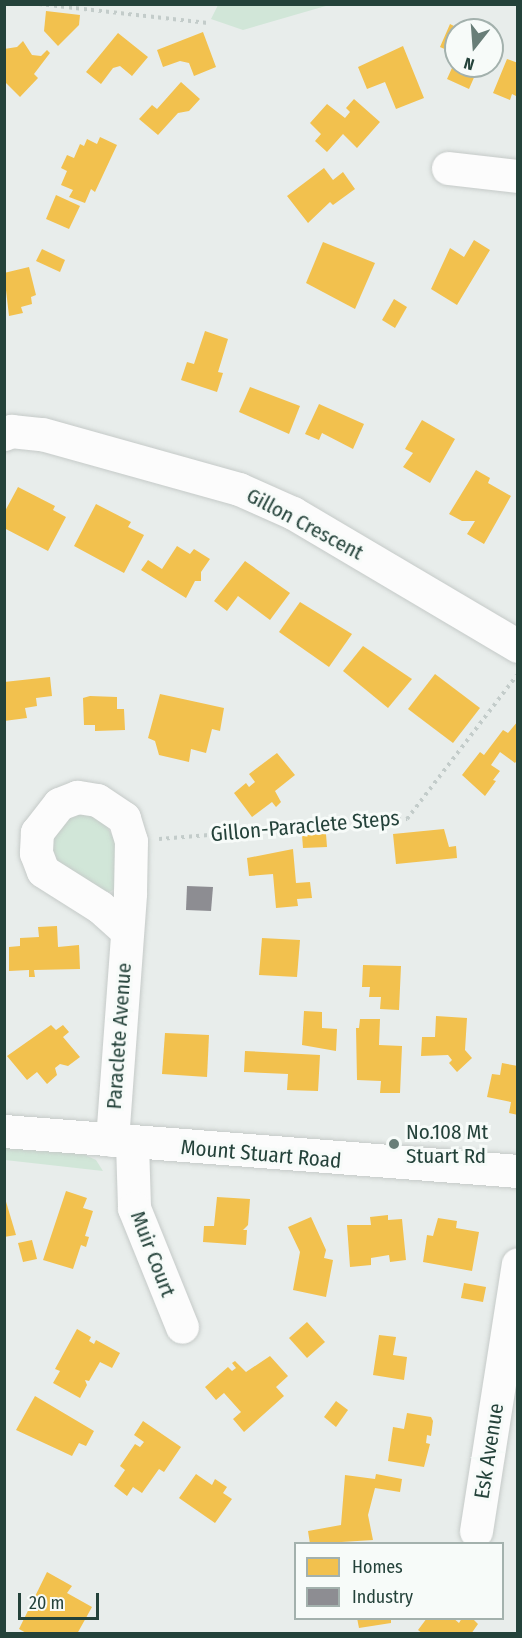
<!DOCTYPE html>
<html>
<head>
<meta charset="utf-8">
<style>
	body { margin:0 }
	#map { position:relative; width:522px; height:1638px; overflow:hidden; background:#e8edeb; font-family:"Fira Sans Condensed",sans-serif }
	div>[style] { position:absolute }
	.green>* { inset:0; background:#d1e6d8 }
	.homes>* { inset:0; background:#f2c14e }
	.industry>* { inset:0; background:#8d8d92 }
	.path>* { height:4px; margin-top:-2px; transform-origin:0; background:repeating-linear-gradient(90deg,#c3ccca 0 3px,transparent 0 7.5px) }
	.roads { filter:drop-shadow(0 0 2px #c5cac8) drop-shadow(0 0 2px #c5cac8) }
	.minor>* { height:33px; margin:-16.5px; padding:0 16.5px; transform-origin:16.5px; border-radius:16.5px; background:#fcfcfc }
	.dots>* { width:16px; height:16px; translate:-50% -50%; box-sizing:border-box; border:3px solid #f7fbf9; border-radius:50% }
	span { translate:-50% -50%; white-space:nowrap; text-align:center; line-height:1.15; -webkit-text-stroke:6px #f7fbf9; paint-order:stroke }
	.street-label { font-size:21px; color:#24423a }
	.poi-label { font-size:21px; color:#24423a }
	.left { translate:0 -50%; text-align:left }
	.frame { position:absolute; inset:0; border:6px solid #24423a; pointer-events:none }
	.legend { position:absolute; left:294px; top:1542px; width:210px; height:78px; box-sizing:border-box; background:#f7fbf9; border:2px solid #a3b1ad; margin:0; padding:8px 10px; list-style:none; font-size:18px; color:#24423a }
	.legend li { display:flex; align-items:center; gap:12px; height:30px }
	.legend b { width:30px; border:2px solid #a3b1ad }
	.north { position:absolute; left:444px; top:18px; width:60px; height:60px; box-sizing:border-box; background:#f7fbf9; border:2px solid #a3b1ad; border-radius:50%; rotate:197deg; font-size:16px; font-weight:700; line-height:24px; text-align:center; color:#24423a }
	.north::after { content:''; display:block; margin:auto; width:21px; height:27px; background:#697e78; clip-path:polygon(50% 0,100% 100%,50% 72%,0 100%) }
	.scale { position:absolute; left:18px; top:1593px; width:81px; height:27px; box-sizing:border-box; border:3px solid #24423a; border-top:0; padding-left:8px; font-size:18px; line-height:21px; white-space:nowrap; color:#24423a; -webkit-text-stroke:4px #f7fbf9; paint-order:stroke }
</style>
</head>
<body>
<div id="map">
	<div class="green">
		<i style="clip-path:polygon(218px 5px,218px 4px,329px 5px,243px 30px,211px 19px)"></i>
		<i style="clip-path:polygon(87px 811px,103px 819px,116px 843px,115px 889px,109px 892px,69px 877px,48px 853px,54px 823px,67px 813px)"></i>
		<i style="clip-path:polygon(4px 1147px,79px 1152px,96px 1160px,103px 1171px,5px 1160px)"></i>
	</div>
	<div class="homes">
		<i style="clip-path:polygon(46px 11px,80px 15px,79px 25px,58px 46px,44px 31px)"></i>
		<i style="clip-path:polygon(450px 24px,462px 30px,456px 30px,456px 54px,440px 47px)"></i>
		<i style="clip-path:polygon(203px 32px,216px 67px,194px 76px,189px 63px,180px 61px,163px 67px,157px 50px)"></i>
		<i style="clip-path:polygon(118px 33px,148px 57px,132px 76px,120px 66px,113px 68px,101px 84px,86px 72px)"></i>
		<i style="clip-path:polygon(23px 41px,32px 55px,41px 56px,47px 50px,50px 53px,34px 74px,38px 78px,20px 97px,4px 81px,4px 49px,17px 47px)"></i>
		<i style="clip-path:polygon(403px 46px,424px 98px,396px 109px,385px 82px,367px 89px,358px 67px)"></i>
		<i style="clip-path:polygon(456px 59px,456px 66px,479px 66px,469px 89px,447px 79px)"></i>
		<i style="clip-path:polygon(507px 59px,518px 63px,518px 97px,512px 94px,510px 100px,493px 93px)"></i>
		<i style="clip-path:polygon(181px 82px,200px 99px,189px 111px,178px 113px,158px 135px,139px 119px,152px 105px,157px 109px)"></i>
		<i style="clip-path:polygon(354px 99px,380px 122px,357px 148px,343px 134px,327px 152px,315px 141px,321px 134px,310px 123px,327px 104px,345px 118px,350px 112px,346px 108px)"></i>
		<i style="clip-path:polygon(100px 137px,117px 145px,95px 192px,91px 189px,85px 203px,69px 197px,73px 190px,61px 185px,67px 171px,61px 168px,67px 155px,74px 158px,80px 144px,84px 146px,87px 139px,97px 144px)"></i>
		<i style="clip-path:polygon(324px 168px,333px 180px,343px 172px,355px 189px,333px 205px,330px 202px,308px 223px,287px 196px)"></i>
		<i style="clip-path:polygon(56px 195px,80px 206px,69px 229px,46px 219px)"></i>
		<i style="clip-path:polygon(474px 240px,490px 250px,457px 305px,431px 289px,450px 248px,464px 257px)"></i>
		<i style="clip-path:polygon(323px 242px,375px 263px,355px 309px,306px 283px)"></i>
		<i style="clip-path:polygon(42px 249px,65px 260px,60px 272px,36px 261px)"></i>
		<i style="clip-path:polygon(29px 267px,36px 295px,31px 297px,32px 304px,21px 307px,23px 313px,9px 316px,4px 273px)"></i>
		<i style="clip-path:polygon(394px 299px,407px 307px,395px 328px,382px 320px)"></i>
		<i style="clip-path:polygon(205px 331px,228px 339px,218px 372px,223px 373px,217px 392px,181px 380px,187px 362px,194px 364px)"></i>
		<i style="clip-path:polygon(250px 387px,300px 406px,289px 434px,239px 412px)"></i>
		<i style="clip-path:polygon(319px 404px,364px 424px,353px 449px,322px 433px,319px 440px,305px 434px)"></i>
		<i style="clip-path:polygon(422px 420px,455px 439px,430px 483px,403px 467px,413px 453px,405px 449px)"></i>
		<i style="clip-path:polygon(476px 470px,490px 478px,488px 483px,511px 496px,484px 544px,467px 534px,475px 521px,462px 521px,449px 514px)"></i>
		<i style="clip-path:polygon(18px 487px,55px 506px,53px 510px,66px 517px,48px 551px,4px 528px,4px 513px)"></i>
		<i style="clip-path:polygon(96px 504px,131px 522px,128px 527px,144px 535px,124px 573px,74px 546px)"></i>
		<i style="clip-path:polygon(177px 546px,190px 554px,194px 549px,210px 559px,201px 572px,201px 581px,195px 581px,186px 598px,141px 570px,148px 560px,162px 569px)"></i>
		<i style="clip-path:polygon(245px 561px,290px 593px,270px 620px,238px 596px,227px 611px,214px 601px)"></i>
		<i style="clip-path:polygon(300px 602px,352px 634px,329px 667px,279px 632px)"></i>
		<i style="clip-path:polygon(363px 646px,412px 679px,388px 708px,343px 671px)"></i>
		<i style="clip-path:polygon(435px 674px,480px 708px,453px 743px,408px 709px)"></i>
		<i style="clip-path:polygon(50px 677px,52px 696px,36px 698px,37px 706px,25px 708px,27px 718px,4px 721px,4px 682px)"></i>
		<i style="clip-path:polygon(160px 694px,224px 708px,220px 731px,212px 729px,206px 753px,191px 749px,189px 762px,159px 755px,155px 741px,148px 738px)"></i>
		<i style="clip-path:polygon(90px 696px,117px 697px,117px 709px,124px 709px,125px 730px,95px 731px,95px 725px,84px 725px,83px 698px)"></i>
		<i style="clip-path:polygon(518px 721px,518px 759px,515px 763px,500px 752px,491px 765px,500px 771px,493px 780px,496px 781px,485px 796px,462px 775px,480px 752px,484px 755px,503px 730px,508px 733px)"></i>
		<i style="clip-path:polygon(277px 753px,295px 775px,275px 791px,281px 802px,276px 807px,272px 802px,252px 817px,234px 793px,246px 783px,249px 787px,255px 782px,249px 774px)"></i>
		<i style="clip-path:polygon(444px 829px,449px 847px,456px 846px,457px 858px,396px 864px,393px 834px)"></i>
		<i style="clip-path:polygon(326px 834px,327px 847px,303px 848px,302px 835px)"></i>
		<i style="clip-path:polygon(293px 849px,296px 883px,310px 882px,312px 898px,297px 899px,298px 906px,276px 908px,273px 874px,249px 876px,247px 858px)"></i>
		<i style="clip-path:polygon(57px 926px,58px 947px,79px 945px,80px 969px,34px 970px,35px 977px,29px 977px,29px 970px,9px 971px,9px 947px,20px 946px,20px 938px,39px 937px,38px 927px)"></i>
		<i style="clip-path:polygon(262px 938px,300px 940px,297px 977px,259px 975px)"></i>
		<i style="clip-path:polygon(363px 965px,401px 966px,399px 1010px,380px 1009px,381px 997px,369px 997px,370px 987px,362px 987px)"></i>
		<i style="clip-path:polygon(304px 1011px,322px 1012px,322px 1028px,337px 1029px,336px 1051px,302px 1045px)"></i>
		<i style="clip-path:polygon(436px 1016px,467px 1018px,465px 1050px,472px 1058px,457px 1072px,449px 1063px,452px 1060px,448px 1055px,421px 1056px,422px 1037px,435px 1037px)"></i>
		<i style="clip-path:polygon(360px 1019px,380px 1019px,379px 1045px,402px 1046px,400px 1093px,380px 1093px,381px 1081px,357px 1080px,356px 1028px,359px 1028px)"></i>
		<i style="clip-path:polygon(51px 1025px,56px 1030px,63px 1025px,69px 1032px,63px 1037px,80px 1057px,68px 1066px,60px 1064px,55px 1068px,57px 1075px,47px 1084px,37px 1072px,27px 1080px,7px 1056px)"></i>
		<i style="clip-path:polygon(165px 1033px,209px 1035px,207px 1077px,162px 1074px)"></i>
		<i style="clip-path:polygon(245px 1051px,320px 1055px,318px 1091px,287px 1090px,288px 1074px,244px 1072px)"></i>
		<i style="clip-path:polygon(502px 1063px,518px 1066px,518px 1115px,509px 1113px,511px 1102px,487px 1097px,492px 1074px,500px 1075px)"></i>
		<i style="clip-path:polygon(66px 1191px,87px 1198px,83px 1208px,93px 1211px,85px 1236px,89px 1237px,86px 1247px,81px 1245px,73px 1269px,43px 1260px)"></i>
		<i style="clip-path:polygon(4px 1195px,16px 1235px,4px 1237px)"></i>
		<i style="clip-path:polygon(217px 1197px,250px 1199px,248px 1225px,243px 1230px,247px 1230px,246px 1245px,203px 1242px,204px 1226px,214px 1226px)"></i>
		<i style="clip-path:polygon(388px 1215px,388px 1220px,402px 1219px,406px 1260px,390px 1262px,389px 1255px,371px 1258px,371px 1265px,350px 1267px,347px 1225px,371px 1225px,370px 1217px)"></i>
		<i style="clip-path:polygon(311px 1217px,326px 1250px,324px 1258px,333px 1260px,326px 1297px,293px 1290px,300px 1252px,288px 1227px)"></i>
		<i style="clip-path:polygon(438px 1218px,457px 1221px,456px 1228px,479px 1232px,472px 1271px,423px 1262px,427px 1235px,433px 1236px)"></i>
		<i style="clip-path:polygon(32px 1240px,37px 1259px,23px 1262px,18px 1243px)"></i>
		<i style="clip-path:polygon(464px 1283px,486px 1287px,483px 1302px,461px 1298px)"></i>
		<i style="clip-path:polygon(307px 1322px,325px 1342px,307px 1358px,289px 1338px)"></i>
		<i style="clip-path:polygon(77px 1329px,91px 1337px,89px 1341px,94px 1344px,96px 1340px,120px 1353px,112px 1368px,100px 1362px,89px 1381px,85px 1380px,87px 1385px,80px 1398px,53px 1383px,60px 1371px,55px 1369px)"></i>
		<i style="clip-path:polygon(379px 1335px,396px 1337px,393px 1355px,407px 1357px,404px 1380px,373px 1375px)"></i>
		<i style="clip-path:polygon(270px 1356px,288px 1376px,276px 1387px,284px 1396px,244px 1432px,233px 1419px,241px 1412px,224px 1393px,216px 1400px,205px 1387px,228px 1367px,232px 1371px,236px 1368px,232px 1363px,235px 1361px,246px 1372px)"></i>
		<i style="clip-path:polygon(35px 1396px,94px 1431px,86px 1446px,79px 1443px,72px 1456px,16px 1430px)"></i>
		<i style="clip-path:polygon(336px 1401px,348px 1410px,336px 1427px,324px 1417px)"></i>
		<i style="clip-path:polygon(407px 1413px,431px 1417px,433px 1421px,431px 1436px,427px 1435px,426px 1443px,430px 1444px,424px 1467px,388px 1461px,393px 1427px,404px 1429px)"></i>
		<i style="clip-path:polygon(143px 1421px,181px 1447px,164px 1472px,159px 1469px,142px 1493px,133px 1487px,127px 1496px,114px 1486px,125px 1470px,120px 1466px,135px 1444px,140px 1447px,144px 1442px,134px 1435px)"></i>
		<i style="clip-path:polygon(196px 1474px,212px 1485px,215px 1479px,227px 1487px,223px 1493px,232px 1499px,215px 1523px,179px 1498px)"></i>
		<i style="clip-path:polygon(376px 1474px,402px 1479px,400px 1492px,375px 1488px,368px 1515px,373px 1540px,310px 1544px,308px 1531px,341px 1525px,345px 1475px,375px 1479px)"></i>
		<i style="clip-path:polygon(47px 1572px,72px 1586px,67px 1593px,92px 1607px,77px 1634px,28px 1634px,19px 1629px)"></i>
		<i style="clip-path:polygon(357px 1618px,391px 1618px,391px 1623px,359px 1628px)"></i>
		<i style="clip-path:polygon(427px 1618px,453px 1618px,459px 1623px,462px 1618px,472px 1618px,478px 1624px,471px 1634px,423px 1634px,418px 1630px)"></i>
	</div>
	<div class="industry">
		<i style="clip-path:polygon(187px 886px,213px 887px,211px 911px,186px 910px)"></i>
	</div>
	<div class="path">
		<i style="left:39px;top:4px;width:170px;rotate:6.4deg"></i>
		<i style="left:159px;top:839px;width:249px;rotate:-4.6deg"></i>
		<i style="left:407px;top:819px;width:181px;rotate:-52.6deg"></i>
	</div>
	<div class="roads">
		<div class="minor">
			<i style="left:448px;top:168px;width:70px;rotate:6.5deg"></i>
			<i style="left:4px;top:434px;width:8px;rotate:-23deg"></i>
			<i style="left:11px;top:431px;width:31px;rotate:6deg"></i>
			<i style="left:42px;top:434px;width:205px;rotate:15.6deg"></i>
			<i style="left:239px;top:489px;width:59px;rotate:24deg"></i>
			<i style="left:293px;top:513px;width:261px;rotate:30.6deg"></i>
			<i style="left:4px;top:1131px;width:516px;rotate:4.45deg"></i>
			<i style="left:112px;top:1140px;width:248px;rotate:-85.8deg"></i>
			<i style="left:130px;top:893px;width:52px;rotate:-88.9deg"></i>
			<i style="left:131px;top:841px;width:24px;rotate:-107deg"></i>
			<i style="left:124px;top:818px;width:32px;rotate:-146deg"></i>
			<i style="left:97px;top:800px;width:20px;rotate:-171deg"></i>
			<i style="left:77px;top:797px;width:19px;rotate:159deg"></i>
			<i style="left:59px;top:804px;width:36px;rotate:128deg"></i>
			<i style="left:37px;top:832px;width:21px;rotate:93deg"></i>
			<i style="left:36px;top:853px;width:19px;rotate:69deg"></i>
			<i style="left:43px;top:871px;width:67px;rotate:32.3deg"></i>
			<i style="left:100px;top:907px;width:36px;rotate:42deg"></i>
			<i style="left:132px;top:1143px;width:65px;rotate:88.2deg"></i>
			<i style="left:134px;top:1208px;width:128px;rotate:68deg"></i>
			<i style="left:476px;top:1531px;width:270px;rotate:-81.1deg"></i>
		</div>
	</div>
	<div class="dots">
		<i style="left:394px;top:1144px;background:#697e78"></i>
	</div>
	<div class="street-label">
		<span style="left:305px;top:524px;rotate:28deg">Gillon Crescent</span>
		<span style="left:305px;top:826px;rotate:-5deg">Gillon-Paraclete Steps</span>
		<span style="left:119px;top:1036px;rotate:-86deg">Paraclete Avenue</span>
		<span style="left:261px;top:1154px;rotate:5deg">Mount Stuart Road</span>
		<span style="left:153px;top:1254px;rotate:69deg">Muir Court</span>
		<span style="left:489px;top:1451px;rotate:-81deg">Esk Avenue</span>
	</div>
	<div class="poi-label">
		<span class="left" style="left:406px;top:1144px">No.108 Mt<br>Stuart Rd</span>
	</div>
	<div class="frame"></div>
	<ul class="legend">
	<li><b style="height:16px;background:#f2c14e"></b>Homes</li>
	<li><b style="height:16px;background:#8d8d92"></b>Industry</li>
	</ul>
	<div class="north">N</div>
	<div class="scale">20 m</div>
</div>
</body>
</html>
